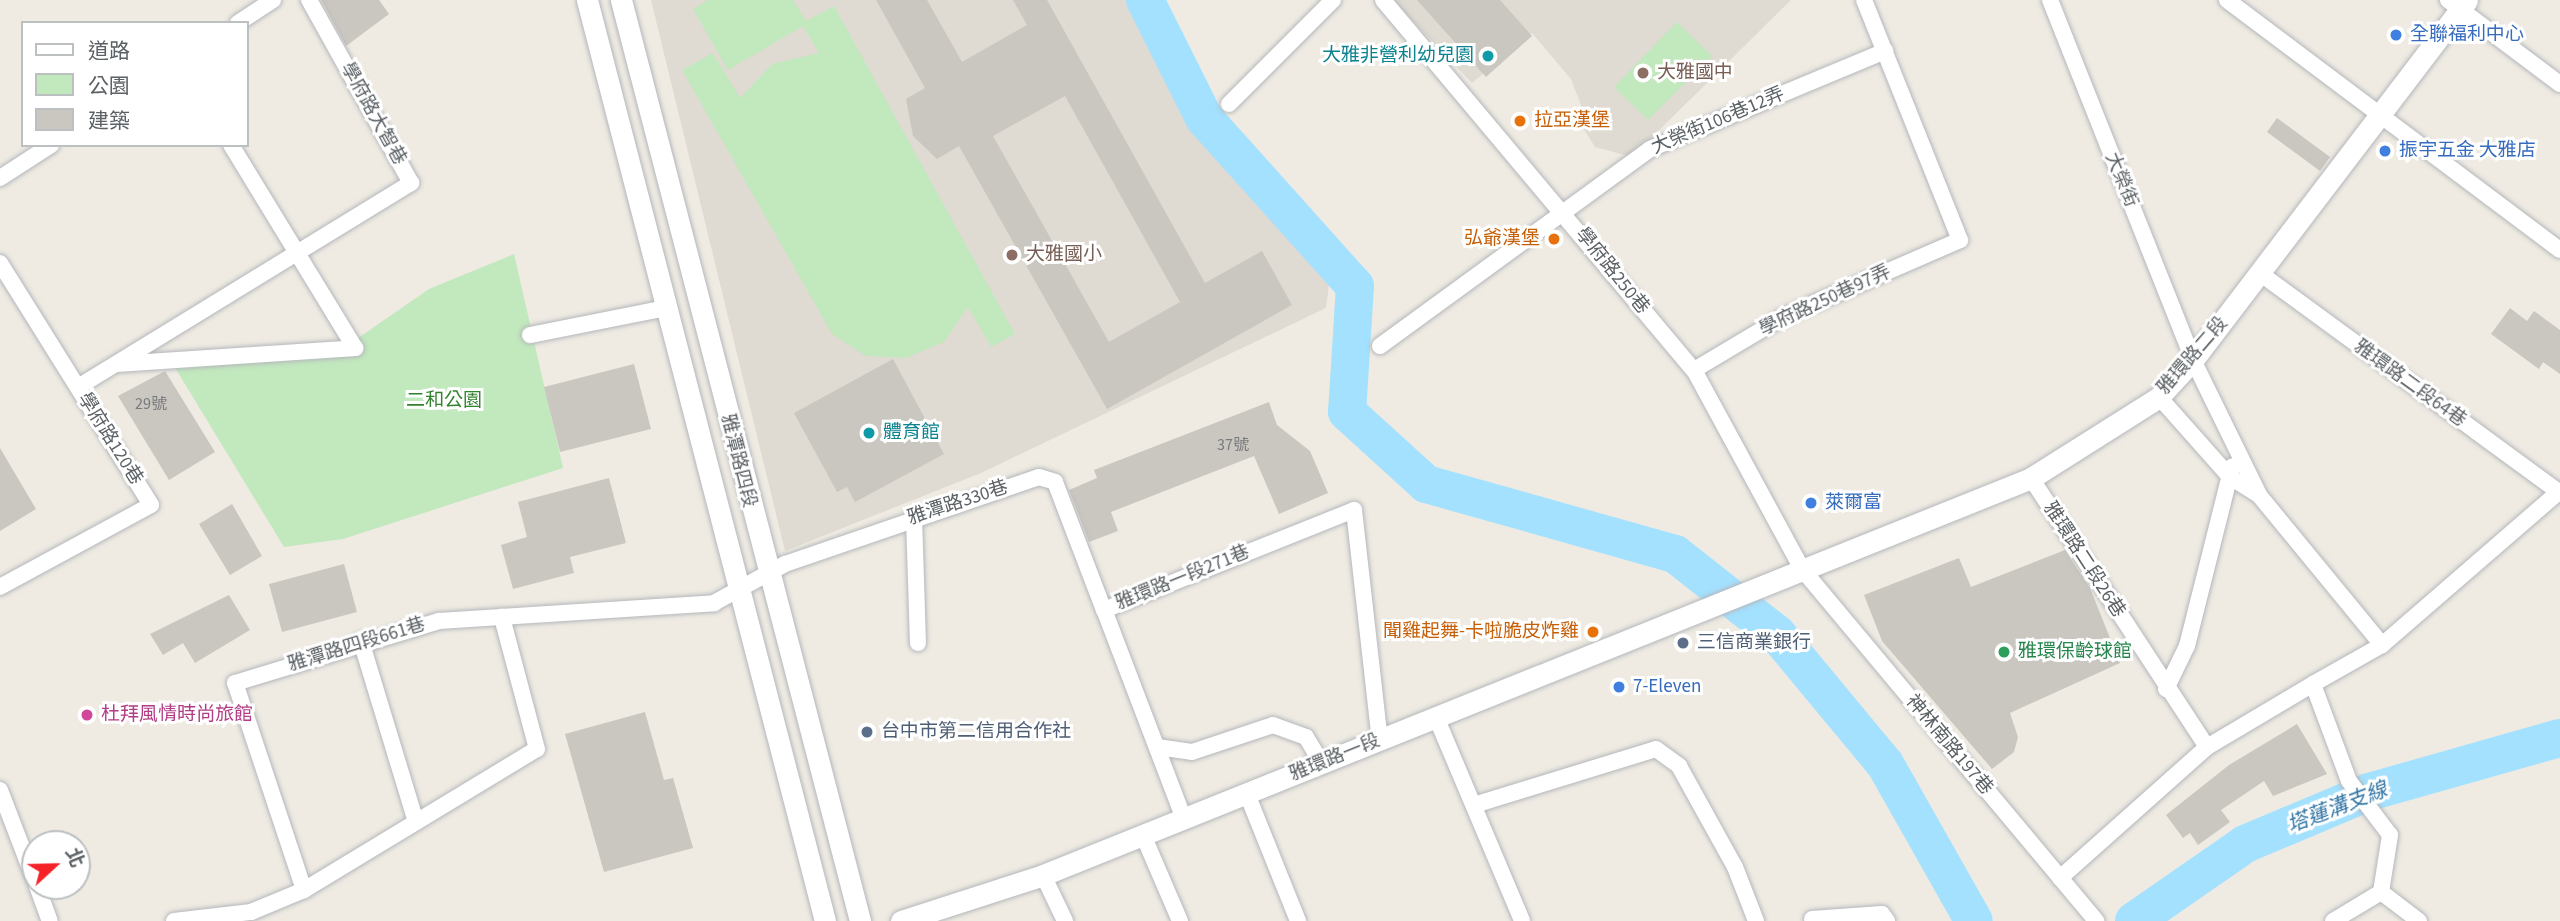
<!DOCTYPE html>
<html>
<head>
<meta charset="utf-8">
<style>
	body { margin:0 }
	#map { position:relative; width:2560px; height:921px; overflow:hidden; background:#efebe3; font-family:"Source Sans 3","Noto Sans TC",sans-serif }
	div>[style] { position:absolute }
	.education>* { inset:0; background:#dfdad2 }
	.green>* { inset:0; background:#c2e8be }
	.river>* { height:38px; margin:-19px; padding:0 19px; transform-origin:19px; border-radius:19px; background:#a3e1ff }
	.building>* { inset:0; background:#cac6c0 }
	.roads { filter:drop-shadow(0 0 2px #b4b7bb) drop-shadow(0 0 2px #b4b7bb) }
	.minor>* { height:16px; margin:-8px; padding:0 8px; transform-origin:8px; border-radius:8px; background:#fff }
	.tertiary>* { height:21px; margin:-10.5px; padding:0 10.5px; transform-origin:10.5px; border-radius:10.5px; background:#fff }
	.dots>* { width:19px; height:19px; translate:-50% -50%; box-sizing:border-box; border:4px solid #fff; border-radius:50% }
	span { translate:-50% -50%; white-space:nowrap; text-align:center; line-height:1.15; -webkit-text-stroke:6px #fff; paint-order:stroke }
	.number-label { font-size:16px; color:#777a7c }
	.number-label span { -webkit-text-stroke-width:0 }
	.shop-label { font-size:19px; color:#366cbe }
	.left { translate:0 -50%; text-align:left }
	.culture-label { font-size:19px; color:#0d838f }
	.right { translate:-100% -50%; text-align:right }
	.education-label { font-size:19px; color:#785e54 }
	.street-label { font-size:19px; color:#5b6165 }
	.food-label { font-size:19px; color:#c56008 }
	.park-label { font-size:19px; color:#32822e }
	.service-label { font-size:19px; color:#4e5e75 }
	.leisure-label { font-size:19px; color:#27864d }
	.hotel-label { font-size:19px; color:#b23c85 }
	.water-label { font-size:21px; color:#3477a6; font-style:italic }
	.legend { position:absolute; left:21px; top:21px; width:228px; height:126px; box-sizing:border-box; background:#fff; border:2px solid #bdc0c1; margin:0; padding:9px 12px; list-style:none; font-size:21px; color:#5b6165 }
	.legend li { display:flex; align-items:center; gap:14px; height:35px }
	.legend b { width:35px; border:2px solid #bdc0c1 }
	.north { position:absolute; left:21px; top:830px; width:70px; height:70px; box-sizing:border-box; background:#fff; border:2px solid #bdc0c1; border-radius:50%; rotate:68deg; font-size:19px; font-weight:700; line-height:28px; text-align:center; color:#5b6165 }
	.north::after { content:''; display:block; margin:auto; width:24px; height:32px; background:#f52329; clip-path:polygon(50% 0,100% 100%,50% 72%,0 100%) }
</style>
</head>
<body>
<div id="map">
	<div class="education">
		<i style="clip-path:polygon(651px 0,1127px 0,1193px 118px,1330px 277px,1326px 308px,981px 473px,785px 551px)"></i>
		<i style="clip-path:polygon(1393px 0,1791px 0,1632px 157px,1595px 147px,1580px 123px,1584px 113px,1571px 79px,1532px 33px,1472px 83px)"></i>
	</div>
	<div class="green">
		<i style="clip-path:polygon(708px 0,793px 0,806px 21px,834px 6px,1015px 334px,991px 347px,968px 307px,944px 342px,906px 358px,866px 356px,832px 334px,682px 70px,713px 53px,740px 98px,772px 64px,819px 53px,803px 26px,728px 70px,693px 9px)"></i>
		<i style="clip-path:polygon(1677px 22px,1712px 56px,1648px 120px,1614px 87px)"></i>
		<i style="clip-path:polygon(514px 254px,563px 468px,343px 539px,284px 547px,174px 366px,335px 354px,429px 289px)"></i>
	</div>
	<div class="river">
		<i style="left:1145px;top:0;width:132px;rotate:63.4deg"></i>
		<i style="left:1204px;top:118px;width:226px;rotate:48.1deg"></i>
		<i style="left:1355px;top:286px;width:126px;rotate:93.6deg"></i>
		<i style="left:1347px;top:412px;width:107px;rotate:42.3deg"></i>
		<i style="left:1426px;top:484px;width:259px;rotate:15.7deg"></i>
		<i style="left:1675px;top:554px;width:130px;rotate:38.1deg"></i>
		<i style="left:1777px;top:634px;width:169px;rotate:50.3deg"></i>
		<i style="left:1885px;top:764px;width:180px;rotate:60.5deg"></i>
		<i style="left:2134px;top:921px;width:135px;rotate:-34.7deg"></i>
		<i style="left:2245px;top:844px;width:134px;rotate:-22.8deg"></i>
		<i style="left:2369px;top:792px;width:198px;rotate:-15.8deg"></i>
	</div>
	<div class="building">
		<i style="clip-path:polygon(321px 0,379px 0,389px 14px,346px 46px)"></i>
		<i style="clip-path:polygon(evenodd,876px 0,927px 0,962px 62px,1027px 25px,1013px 0,1047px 0,1205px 283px,1262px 251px,1292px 305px,1107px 409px,959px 146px,937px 159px,913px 136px,906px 99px,925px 88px,876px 0,1065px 96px,1180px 302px,1109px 342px,993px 136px,1065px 96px)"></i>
		<i style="clip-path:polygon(1417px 0,1500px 0,1532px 36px,1486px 77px)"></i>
		<i style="clip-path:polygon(2277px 118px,2330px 157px,2320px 171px,2267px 132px)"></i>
		<i style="clip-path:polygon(2510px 308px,2527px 321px,2534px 311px,2560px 330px,2560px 374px,2543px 362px,2539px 369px,2491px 334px)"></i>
		<i style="clip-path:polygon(893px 359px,944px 454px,855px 502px,847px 487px,837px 492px,794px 413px)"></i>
		<i style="clip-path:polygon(634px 364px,651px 429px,560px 452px,544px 387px)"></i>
		<i style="clip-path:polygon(165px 371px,215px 452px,169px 480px,118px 396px)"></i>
		<i style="clip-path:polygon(1269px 402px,1277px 425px,1310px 451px,1328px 493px,1279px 514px,1254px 456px,1111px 512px,1118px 531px,1089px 542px,1069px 490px,1097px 478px,1094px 470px)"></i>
		<i style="clip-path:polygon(0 448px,36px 509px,0 531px)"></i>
		<i style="clip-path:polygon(609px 478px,626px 543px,570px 557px,574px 573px,513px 589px,501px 545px,527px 537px,518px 502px)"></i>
		<i style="clip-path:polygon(232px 504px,262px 556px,230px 575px,199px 524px)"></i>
		<i style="clip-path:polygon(2065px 550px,2090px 588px,2120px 663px,2010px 713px,2018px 737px,2014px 752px,1992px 769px,1882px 641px,1864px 595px,1959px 558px,1971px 587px)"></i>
		<i style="clip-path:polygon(344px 564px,357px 612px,282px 632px,269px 584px)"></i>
		<i style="clip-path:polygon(229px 595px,250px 630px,195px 663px,183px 643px,163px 655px,150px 634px)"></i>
		<i style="clip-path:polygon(645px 712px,664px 780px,673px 778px,693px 848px,604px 872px,565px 734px)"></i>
		<i style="clip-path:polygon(2297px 724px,2327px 774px,2273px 796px,2264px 781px,2221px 810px,2230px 822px,2198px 845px,2190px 833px,2183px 838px,2166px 815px,2229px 765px)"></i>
	</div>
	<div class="roads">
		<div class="minor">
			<i style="left:1383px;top:0;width:483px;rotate:50deg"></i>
			<i style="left:1694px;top:370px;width:226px;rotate:61.5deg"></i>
			<i style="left:1802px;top:569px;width:459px;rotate:50.1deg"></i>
			<i style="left:2050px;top:0;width:387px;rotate:68.3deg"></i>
			<i style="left:2193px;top:360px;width:150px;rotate:63.9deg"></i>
			<i style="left:2227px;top:0;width:416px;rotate:36.9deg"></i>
			<i style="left:2448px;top:0;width:140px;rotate:36.9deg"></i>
			<i style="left:238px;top:23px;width:42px;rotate:-33.3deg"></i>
			<i style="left:1229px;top:104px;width:147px;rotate:-45deg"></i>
			<i style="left:0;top:178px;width:61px;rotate:-32.9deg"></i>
			<i style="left:0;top:263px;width:285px;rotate:58deg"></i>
			<i style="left:151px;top:505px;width:172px;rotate:151.5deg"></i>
			<i style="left:2261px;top:274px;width:371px;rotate:36.2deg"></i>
			<i style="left:530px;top:335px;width:139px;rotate:-11.2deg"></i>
			<i style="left:1380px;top:346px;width:334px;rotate:-36.1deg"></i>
			<i style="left:1650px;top:149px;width:255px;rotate:-22.6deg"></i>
			<i style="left:117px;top:364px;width:239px;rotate:-3.8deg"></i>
			<i style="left:355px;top:348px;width:238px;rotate:-121.4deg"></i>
			<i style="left:1694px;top:370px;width:104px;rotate:-30.8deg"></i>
			<i style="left:1783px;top:317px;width:193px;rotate:-23.5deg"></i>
			<i style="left:1960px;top:240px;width:258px;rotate:-111.8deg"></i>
			<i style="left:78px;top:387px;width:391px;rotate:-31.5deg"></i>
			<i style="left:411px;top:183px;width:210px;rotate:-119.1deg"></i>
			<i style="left:2159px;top:397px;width:107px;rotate:48.4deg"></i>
			<i style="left:2230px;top:477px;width:34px;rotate:32deg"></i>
			<i style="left:2259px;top:495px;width:194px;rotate:50.6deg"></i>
			<i style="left:2031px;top:478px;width:321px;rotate:56.8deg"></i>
			<i style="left:914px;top:517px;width:126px;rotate:88.2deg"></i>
			<i style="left:361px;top:641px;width:189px;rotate:73.1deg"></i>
			<i style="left:2166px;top:689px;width:48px;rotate:-64deg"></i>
			<i style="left:2187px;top:646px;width:185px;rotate:-75.9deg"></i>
			<i style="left:1436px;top:717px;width:221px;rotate:67.1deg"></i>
			<i style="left:1157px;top:747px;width:35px;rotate:8deg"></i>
			<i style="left:1192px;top:752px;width:85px;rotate:-18.4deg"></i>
			<i style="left:1273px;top:725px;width:35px;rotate:20deg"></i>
			<i style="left:1306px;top:737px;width:31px;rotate:59deg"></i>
			<i style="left:0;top:790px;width:97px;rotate:69deg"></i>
			<i style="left:1247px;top:794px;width:137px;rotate:68.1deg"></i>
			<i style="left:1474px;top:805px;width:190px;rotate:-17.1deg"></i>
			<i style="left:1656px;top:749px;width:29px;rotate:36deg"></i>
			<i style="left:1679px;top:766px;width:115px;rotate:61deg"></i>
			<i style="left:1735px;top:867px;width:58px;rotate:68.7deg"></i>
			<i style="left:1184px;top:819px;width:224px;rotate:-110.9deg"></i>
			<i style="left:1104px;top:610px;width:269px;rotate:-21.8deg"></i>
			<i style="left:1354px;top:510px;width:231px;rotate:83.6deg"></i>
			<i style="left:1143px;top:835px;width:94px;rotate:66.7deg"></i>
			<i style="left:1043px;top:875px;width:51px;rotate:64.4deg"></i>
			<i style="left:2060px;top:878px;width:197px;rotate:-41.7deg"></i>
			<i style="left:2207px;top:747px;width:123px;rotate:-30.7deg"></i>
			<i style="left:37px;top:886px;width:37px;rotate:70deg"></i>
			<i style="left:304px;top:890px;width:218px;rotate:-108.4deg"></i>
			<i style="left:235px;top:683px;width:213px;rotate:-16.9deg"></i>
			<i style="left:439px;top:621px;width:276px;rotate:-3.7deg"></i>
			<i style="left:714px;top:603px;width:81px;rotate:-28.8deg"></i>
			<i style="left:785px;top:564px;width:268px;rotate:-18.9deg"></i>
			<i style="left:1039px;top:477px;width:17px;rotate:17deg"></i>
			<i style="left:1055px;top:482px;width:137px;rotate:69.1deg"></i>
			<i style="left:1812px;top:919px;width:70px;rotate:-4.1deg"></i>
			<i style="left:1882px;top:914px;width:9px;rotate:54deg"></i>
			<i style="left:174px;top:921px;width:78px;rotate:-6.7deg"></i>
			<i style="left:251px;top:912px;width:57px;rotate:-22.5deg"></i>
			<i style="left:304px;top:890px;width:272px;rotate:-31.2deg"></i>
			<i style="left:537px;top:749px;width:137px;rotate:-104.9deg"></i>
			<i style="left:2333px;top:921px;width:56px;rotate:-31.1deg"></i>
			<i style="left:2419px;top:921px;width:48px;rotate:-142.7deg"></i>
			<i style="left:2381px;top:892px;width:58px;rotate:-81deg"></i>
			<i style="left:2390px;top:835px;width:68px;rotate:-127.2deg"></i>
			<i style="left:2349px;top:781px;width:103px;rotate:-110.4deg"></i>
			<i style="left:2313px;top:684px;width:79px;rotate:-29.5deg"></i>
			<i style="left:2382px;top:645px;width:235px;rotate:-40.9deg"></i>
		</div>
		<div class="tertiary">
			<i style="left:587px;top:0;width:951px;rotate:75.51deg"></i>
			<i style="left:621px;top:0;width:952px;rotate:75.45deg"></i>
			<i style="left:901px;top:921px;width:149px;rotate:-17.9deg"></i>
			<i style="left:1043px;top:875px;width:1065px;rotate:-21.89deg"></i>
			<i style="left:2031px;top:478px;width:151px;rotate:-32.3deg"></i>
			<i style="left:2159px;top:397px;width:50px;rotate:-47.4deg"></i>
			<i style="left:2193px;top:360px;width:452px;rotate:-52.7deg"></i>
		</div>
	</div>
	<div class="dots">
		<i style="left:2396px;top:35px;background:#3f7fe0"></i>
		<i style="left:1488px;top:56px;background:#0f9aa8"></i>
		<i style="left:1643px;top:73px;background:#8d6e63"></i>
		<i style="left:1520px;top:121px;background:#e8710a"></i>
		<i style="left:2385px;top:151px;background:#3f7fe0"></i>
		<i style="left:1554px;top:239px;background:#e8710a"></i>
		<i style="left:1012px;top:255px;background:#8d6e63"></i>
		<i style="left:869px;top:433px;background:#0f9aa8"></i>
		<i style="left:1811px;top:503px;background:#3f7fe0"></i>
		<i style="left:1593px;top:632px;background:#e8710a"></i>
		<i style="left:1683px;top:643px;background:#5c6f8a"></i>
		<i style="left:2004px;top:652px;background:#2e9e5b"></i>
		<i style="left:1619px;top:687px;background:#3f7fe0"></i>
		<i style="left:87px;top:715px;background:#d1479c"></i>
		<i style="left:867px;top:732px;background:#5c6f8a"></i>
	</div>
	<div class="number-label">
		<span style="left:151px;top:404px">29號</span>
		<span style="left:1233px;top:445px">37號</span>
	</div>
	<div class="shop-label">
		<span class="left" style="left:2410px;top:35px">全聯福利中心</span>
		<span class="left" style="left:2399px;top:151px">振宇五金 大雅店</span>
		<span class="left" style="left:1825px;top:503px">萊爾富</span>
		<span class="left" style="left:1633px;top:687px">7-Eleven</span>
	</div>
	<div class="culture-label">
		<span class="right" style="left:1474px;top:56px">大雅非營利幼兒園</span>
		<span class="left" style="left:883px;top:433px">體育館</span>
	</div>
	<div class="education-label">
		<span class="left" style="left:1657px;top:73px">大雅國中</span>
		<span class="left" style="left:1026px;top:255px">大雅國小</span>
	</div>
	<div class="street-label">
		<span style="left:373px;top:114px;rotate:61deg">學府路大智巷</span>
		<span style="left:1718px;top:121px;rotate:-23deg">大榮街106巷12弄</span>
		<span style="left:2121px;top:180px;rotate:68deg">大榮街</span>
		<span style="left:1612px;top:271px;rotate:51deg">學府路250巷</span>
		<span style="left:1825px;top:301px;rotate:-25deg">學府路250巷97弄</span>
		<span style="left:2193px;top:356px;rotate:-49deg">雅環路二段</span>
		<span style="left:2410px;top:384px;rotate:36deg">雅環路二段64巷</span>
		<span style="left:110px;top:439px;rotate:58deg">學府路120巷</span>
		<span style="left:738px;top:461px;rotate:76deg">雅潭路四段</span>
		<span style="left:958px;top:503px;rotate:-18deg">雅潭路330巷</span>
		<span style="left:2084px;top:560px;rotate:57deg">雅環路二段26巷</span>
		<span style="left:1183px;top:578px;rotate:-22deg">雅環路一段271巷</span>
		<span style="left:357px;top:645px;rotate:-17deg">雅潭路四段661巷</span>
		<span style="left:1949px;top:745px;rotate:50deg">神林南路197巷</span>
		<span style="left:1335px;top:758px;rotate:-22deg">雅環路一段</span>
	</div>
	<div class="food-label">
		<span class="left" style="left:1534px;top:121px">拉亞漢堡</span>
		<span class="right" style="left:1540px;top:239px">弘爺漢堡</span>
		<span class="right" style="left:1579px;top:632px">聞雞起舞-卡啦脆皮炸雞</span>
	</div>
	<div class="park-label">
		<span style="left:444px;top:401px">二和公園</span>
	</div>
	<div class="service-label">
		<span class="left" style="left:1697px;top:643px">三信商業銀行</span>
		<span class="left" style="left:881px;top:732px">台中市第二信用合作社</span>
	</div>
	<div class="leisure-label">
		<span class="left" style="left:2018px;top:652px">雅環保齡球館</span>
	</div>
	<div class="hotel-label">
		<span class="left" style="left:101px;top:715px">杜拜風情時尚旅館</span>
	</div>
	<div class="water-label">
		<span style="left:2337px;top:807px;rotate:-21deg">塔蓮溝支線</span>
	</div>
	<ul class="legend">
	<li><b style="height:9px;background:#fff"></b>道路</li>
	<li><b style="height:19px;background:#c2e8be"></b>公園</li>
	<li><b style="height:19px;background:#cac6c0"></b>建築</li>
	</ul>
	<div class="north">北</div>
</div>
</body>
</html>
